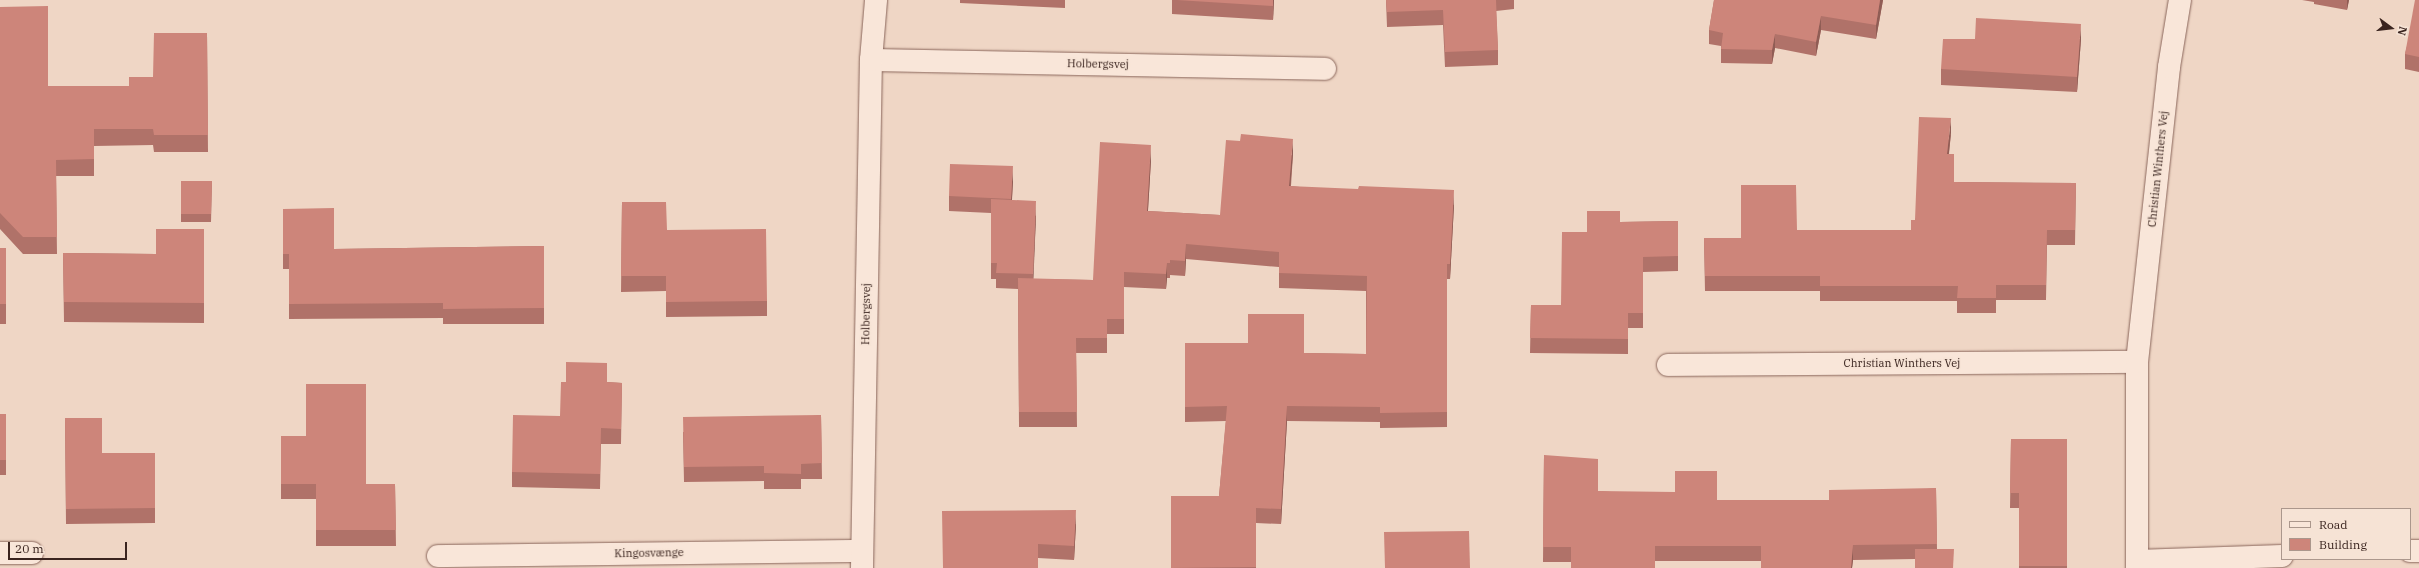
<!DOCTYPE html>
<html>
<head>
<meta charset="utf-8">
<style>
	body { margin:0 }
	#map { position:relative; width:2419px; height:568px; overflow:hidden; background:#efd6c5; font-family:"IBM Plex Serif",serif }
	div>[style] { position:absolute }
	.roads { filter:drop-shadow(0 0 1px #8a665b) drop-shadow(0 0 1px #8a665b) }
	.street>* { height:22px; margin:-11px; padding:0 11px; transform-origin:11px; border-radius:11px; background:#f9e6d9 }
	.wall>* { inset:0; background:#b07269 }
	.shaded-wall>* { inset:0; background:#905d55 }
	.building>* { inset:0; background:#cd857a }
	span { translate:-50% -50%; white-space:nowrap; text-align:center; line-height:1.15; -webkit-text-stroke:3px #f6e3d5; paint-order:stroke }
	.street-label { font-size:11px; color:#3a241f }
	.legend { position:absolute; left:2281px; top:508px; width:130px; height:52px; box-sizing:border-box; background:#f6e3d5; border:1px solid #ab978c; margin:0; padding:5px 7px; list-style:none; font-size:12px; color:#3a241f }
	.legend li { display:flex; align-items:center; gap:8px; height:20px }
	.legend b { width:20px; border:1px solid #ab978c }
	.north { position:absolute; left:2371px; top:8px; width:40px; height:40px; -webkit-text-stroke:3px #f6e3d5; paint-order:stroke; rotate:105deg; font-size:11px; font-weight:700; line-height:16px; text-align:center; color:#3a241f }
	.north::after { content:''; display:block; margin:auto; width:14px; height:18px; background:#3a241f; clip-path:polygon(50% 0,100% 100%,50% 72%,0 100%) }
	.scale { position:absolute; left:8px; top:542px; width:119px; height:18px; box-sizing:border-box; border:2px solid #3a241f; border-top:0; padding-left:5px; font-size:12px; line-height:14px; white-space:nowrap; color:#3a241f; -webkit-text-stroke:3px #f6e3d5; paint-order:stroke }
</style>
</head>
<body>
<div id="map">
	<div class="roads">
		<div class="street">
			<i style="left:871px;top:60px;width:454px;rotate:1.1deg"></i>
			<i style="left:1668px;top:365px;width:469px;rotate:-0.4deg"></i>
			<i style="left:2410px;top:551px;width:9px"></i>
			<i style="left:0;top:553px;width:32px"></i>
			<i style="left:438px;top:556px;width:423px;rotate:-0.7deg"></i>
			<i style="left:2137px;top:561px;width:145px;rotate:-2deg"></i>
			<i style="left:862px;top:568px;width:508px;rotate:-88.99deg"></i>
			<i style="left:871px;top:60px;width:60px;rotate:-85.2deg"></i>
			<i style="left:2137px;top:568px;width:206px;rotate:-90deg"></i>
			<i style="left:2137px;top:362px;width:297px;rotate:-83.8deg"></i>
			<i style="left:2169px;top:67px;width:68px;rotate:-80.7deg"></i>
		</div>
	</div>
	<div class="wall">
		<i style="clip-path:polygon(960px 0,1065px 0,1065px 8px,960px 3px)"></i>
		<i style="clip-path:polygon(1172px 0,1274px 0,1273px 20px,1172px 14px)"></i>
		<i style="clip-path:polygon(1386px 0,1514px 0,1514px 9px,1496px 11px,1498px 50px,1498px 65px,1445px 67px,1443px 25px,1387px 27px)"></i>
		<i style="clip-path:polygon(1714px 0,1883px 0,1876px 39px,1821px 30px,1816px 56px,1775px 48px,1772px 64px,1721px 63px,1721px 46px,1709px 44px,1709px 30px)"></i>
		<i style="clip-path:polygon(2302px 0,2349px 0,2347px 10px,2314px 4px,2314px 2px)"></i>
		<i style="clip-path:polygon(2419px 0,2419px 72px,2405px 69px,2405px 54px)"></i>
		<i style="clip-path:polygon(0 7px,48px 86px,129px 86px,153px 77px,207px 33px,208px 152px,154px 152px,153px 145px,94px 146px,94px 176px,56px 176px,57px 254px,23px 254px,0 229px)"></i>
		<i style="clip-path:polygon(1975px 39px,2081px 39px,2077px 92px,1941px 85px,1941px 69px)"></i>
		<i style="clip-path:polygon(1951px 133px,1949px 154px,1954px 182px,2076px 183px,2075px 245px,2047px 245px,2046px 300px,1996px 300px,1996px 313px,1957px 313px,1957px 301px,1820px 301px,1820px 291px,1705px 291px,1704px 238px,1741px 238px,1797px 230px,1911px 230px)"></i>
		<i style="clip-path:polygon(1293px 154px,1291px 186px,1454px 205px,1450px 279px,1447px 279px,1447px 427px,1380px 428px,1380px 422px,1287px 421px,1281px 524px,1256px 523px,1256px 568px,1171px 568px,1219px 496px,1226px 421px,1185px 422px,1185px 343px,1304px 353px,1366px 354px,1366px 291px,1279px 288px,1279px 267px,1186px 259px,1185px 276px,1170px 275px,1170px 278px,1167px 278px,1166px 289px,1124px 287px,1124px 334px,1107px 334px,1107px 353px,1076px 353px,1077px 427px,1019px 427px,1018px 289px,996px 288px,996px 279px,991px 279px,991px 213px,949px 211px,949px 196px,1013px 181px,1012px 200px,1036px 216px,1033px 279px,1093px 280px,1151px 160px,1148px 211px,1220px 215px)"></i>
		<i style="clip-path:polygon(181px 181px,212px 181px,211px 222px,181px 222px)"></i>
		<i style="clip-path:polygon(622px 202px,667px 230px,767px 301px,767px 316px,666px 317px,666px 291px,621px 292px)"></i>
		<i style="clip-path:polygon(283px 209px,334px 249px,544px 246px,544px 324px,443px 324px,443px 318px,289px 319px,289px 269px,283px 269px)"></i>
		<i style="clip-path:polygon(1678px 221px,1678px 271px,1643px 272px,1643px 328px,1628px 328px,1628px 354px,1530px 353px,1531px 305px,1561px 305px,1587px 232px,1620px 222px)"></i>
		<i style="clip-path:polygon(204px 229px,204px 323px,64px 322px,63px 253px,156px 254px)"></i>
		<i style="clip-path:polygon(0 248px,6px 248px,6px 324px,0 324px)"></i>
		<i style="clip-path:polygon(607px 382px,622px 383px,621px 444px,601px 444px,600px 489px,512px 487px,512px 472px,560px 416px)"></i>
		<i style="clip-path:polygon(0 414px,6px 414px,6px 475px,0 475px)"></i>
		<i style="clip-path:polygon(821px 415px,822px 479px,801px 479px,801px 489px,764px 489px,764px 481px,684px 482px,683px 432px)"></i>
		<i style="clip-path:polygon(65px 418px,102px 453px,155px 453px,155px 523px,66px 524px)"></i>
		<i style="clip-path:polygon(281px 436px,366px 484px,395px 484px,396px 546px,316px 546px,316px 499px,281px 499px)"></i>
		<i style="clip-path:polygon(2011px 439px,2067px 439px,2067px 568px,2019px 568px,2019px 508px,2010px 508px)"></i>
		<i style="clip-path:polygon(1544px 455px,1598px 491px,1717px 500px,1829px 500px,1936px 488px,1937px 549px,1915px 559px,1853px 560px,1852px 568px,1761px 568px,1761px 561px,1655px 561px,1571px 562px,1543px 562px)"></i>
		<i style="clip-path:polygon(1076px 524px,1074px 560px,1038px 558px,943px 568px)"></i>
	</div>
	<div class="shaded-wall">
		<i style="clip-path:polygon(1273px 0,1274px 0,1273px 20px)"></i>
		<i style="clip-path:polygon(1880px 0,1883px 0,1876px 39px,1876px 25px)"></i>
		<i style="clip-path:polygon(2347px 0,2349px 0,2347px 10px)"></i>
		<i style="clip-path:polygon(1821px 16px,1821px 30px,1816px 56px,1816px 42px)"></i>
		<i style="clip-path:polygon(2081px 24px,2081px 39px,2077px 92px,2077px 77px)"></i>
		<i style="clip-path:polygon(1775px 34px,1775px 48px,1772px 64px,1772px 50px)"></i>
		<i style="clip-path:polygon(1951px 118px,1951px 133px,1947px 169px,1947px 154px)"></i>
		<i style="clip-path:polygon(1293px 139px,1293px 154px,1289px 201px,1289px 186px)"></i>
		<i style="clip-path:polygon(1151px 145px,1151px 160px,1147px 226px,1147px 211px)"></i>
		<i style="clip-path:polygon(1013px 166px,1013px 181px,1011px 214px,1011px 199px)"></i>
		<i style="clip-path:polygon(1454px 190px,1454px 205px,1450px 279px,1450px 264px)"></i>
		<i style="clip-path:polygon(1036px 201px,1036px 216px,1033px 289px,1033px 274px)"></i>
		<i style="clip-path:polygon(1186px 244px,1186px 259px,1185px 276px,1185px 261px)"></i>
		<i style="clip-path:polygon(1167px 263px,1167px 278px,1166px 289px,1166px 274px)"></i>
		<i style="clip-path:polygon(1287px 406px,1287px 421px,1281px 524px,1281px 509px)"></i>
		<i style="clip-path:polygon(1076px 510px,1076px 524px,1074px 560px,1074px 546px)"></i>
		<i style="clip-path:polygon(1853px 545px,1853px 560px,1852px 568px,1851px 568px)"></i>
	</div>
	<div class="building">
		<i style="clip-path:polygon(1177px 0,1273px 0,1273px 6px)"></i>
		<i style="clip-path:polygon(1386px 0,1496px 0,1498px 50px,1445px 52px,1443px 10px,1387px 12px)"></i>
		<i style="clip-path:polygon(1714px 0,1880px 0,1876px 25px,1821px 16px,1816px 42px,1775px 34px,1772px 50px,1721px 49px,1723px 33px,1709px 30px)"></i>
		<i style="clip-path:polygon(2415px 0,2419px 0,2419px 57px,2405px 54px)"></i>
		<i style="clip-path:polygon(48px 6px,48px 86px,129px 86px,129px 77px,153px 77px,154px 33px,207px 33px,208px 135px,154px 135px,153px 129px,94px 129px,94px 159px,56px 160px,57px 237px,23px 237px,0 213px,0 7px)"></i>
		<i style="clip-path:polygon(1976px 18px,2081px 24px,2077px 77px,1941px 69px,1943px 39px,1975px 39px)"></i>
		<i style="clip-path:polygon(1919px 117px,1951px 118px,1947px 154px,1954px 154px,1954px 182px,2076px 183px,2075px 230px,2047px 230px,2046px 285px,1996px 285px,1996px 298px,1957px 298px,1958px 286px,1820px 286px,1820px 276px,1705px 276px,1704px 238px,1741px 238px,1741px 185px,1796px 185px,1797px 230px,1911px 230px,1911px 220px,1915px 220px)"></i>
		<i style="clip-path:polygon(1241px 134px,1293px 139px,1289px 186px,1358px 189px,1359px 186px,1454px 190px,1450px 264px,1447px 264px,1447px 412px,1380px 413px,1380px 407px,1287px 406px,1281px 509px,1256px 508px,1256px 567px,1171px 568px,1171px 496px,1219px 496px,1227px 406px,1185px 407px,1185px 343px,1248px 343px,1248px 314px,1304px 314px,1304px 353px,1366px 354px,1367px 276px,1279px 273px,1279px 252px,1186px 244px,1185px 261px,1170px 260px,1170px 263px,1167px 263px,1166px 274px,1124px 272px,1124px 319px,1107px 319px,1107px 338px,1076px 338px,1077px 412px,1019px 412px,1018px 278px,1093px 280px,1100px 142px,1151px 145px,1147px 211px,1220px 215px,1226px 140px,1240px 141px)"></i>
		<i style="clip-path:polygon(950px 164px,1013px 166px,1011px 199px,949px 196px)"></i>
		<i style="clip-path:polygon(181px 181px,212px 181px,211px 214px,181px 214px)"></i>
		<i style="clip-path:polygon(991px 199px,1036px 201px,1033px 274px,996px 273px,997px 263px,991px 263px)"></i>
		<i style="clip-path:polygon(622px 202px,666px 202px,667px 230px,766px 229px,767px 301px,666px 302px,666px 276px,621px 276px)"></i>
		<i style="clip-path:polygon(334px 208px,334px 249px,544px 246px,544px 308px,443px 309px,443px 303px,289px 304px,289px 254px,283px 254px,283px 209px)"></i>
		<i style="clip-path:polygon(1587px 211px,1620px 211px,1620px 222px,1678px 221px,1678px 256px,1643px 257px,1643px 313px,1628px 313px,1628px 339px,1530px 338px,1531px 305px,1561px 305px,1562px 232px,1587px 232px)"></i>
		<i style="clip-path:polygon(156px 229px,204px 229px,204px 303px,64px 302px,63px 253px,156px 254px)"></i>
		<i style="clip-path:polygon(0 248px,6px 248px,6px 304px,0 304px)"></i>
		<i style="clip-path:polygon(566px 362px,607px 363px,607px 382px,622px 383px,621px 429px,601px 428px,600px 474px,512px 472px,513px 415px,560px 416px,561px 382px,566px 382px)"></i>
		<i style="clip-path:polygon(306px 384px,366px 384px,366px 484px,395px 484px,396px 530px,316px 530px,316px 484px,281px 484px,281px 436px,306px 436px)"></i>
		<i style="clip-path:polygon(0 414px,6px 414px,6px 460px,0 460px)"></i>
		<i style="clip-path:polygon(821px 415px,822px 463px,801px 464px,801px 474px,764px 473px,764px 466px,684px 467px,683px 417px)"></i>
		<i style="clip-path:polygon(65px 418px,102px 418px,102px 453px,155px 453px,155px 508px,66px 509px)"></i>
		<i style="clip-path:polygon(2011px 439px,2067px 439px,2067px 566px,2019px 566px,2019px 493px,2010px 493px)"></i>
		<i style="clip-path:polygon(1544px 455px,1598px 459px,1598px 491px,1675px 492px,1675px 471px,1717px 471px,1717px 500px,1829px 500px,1829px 490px,1936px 488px,1937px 544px,1853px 545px,1851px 568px,1761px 568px,1761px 546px,1655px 546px,1655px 568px,1571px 568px,1571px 547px,1543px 547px)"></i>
		<i style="clip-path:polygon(1076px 510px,1074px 546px,1038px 544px,1038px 568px,943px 568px,942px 511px)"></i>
		<i style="clip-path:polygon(1469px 531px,1470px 568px,1385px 568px,1384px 532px)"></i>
		<i style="clip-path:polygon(1915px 549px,1954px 549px,1953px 568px,1915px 568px)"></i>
	</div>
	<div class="street-label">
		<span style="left:1098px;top:64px;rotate:1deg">Holbergsvej</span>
		<span style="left:2158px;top:169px;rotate:-84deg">Christian Winthers Vej</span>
		<span style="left:866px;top:314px;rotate:-89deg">Holbergsvej</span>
		<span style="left:1902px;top:363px">Christian Winthers Vej</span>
		<span style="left:649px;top:553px;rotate:-1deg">Kingosvænge</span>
	</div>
	<ul class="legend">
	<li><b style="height:5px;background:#f9e6d9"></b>Road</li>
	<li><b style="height:11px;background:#cd857a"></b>Building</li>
	</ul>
	<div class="north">N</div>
	<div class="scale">20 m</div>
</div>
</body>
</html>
